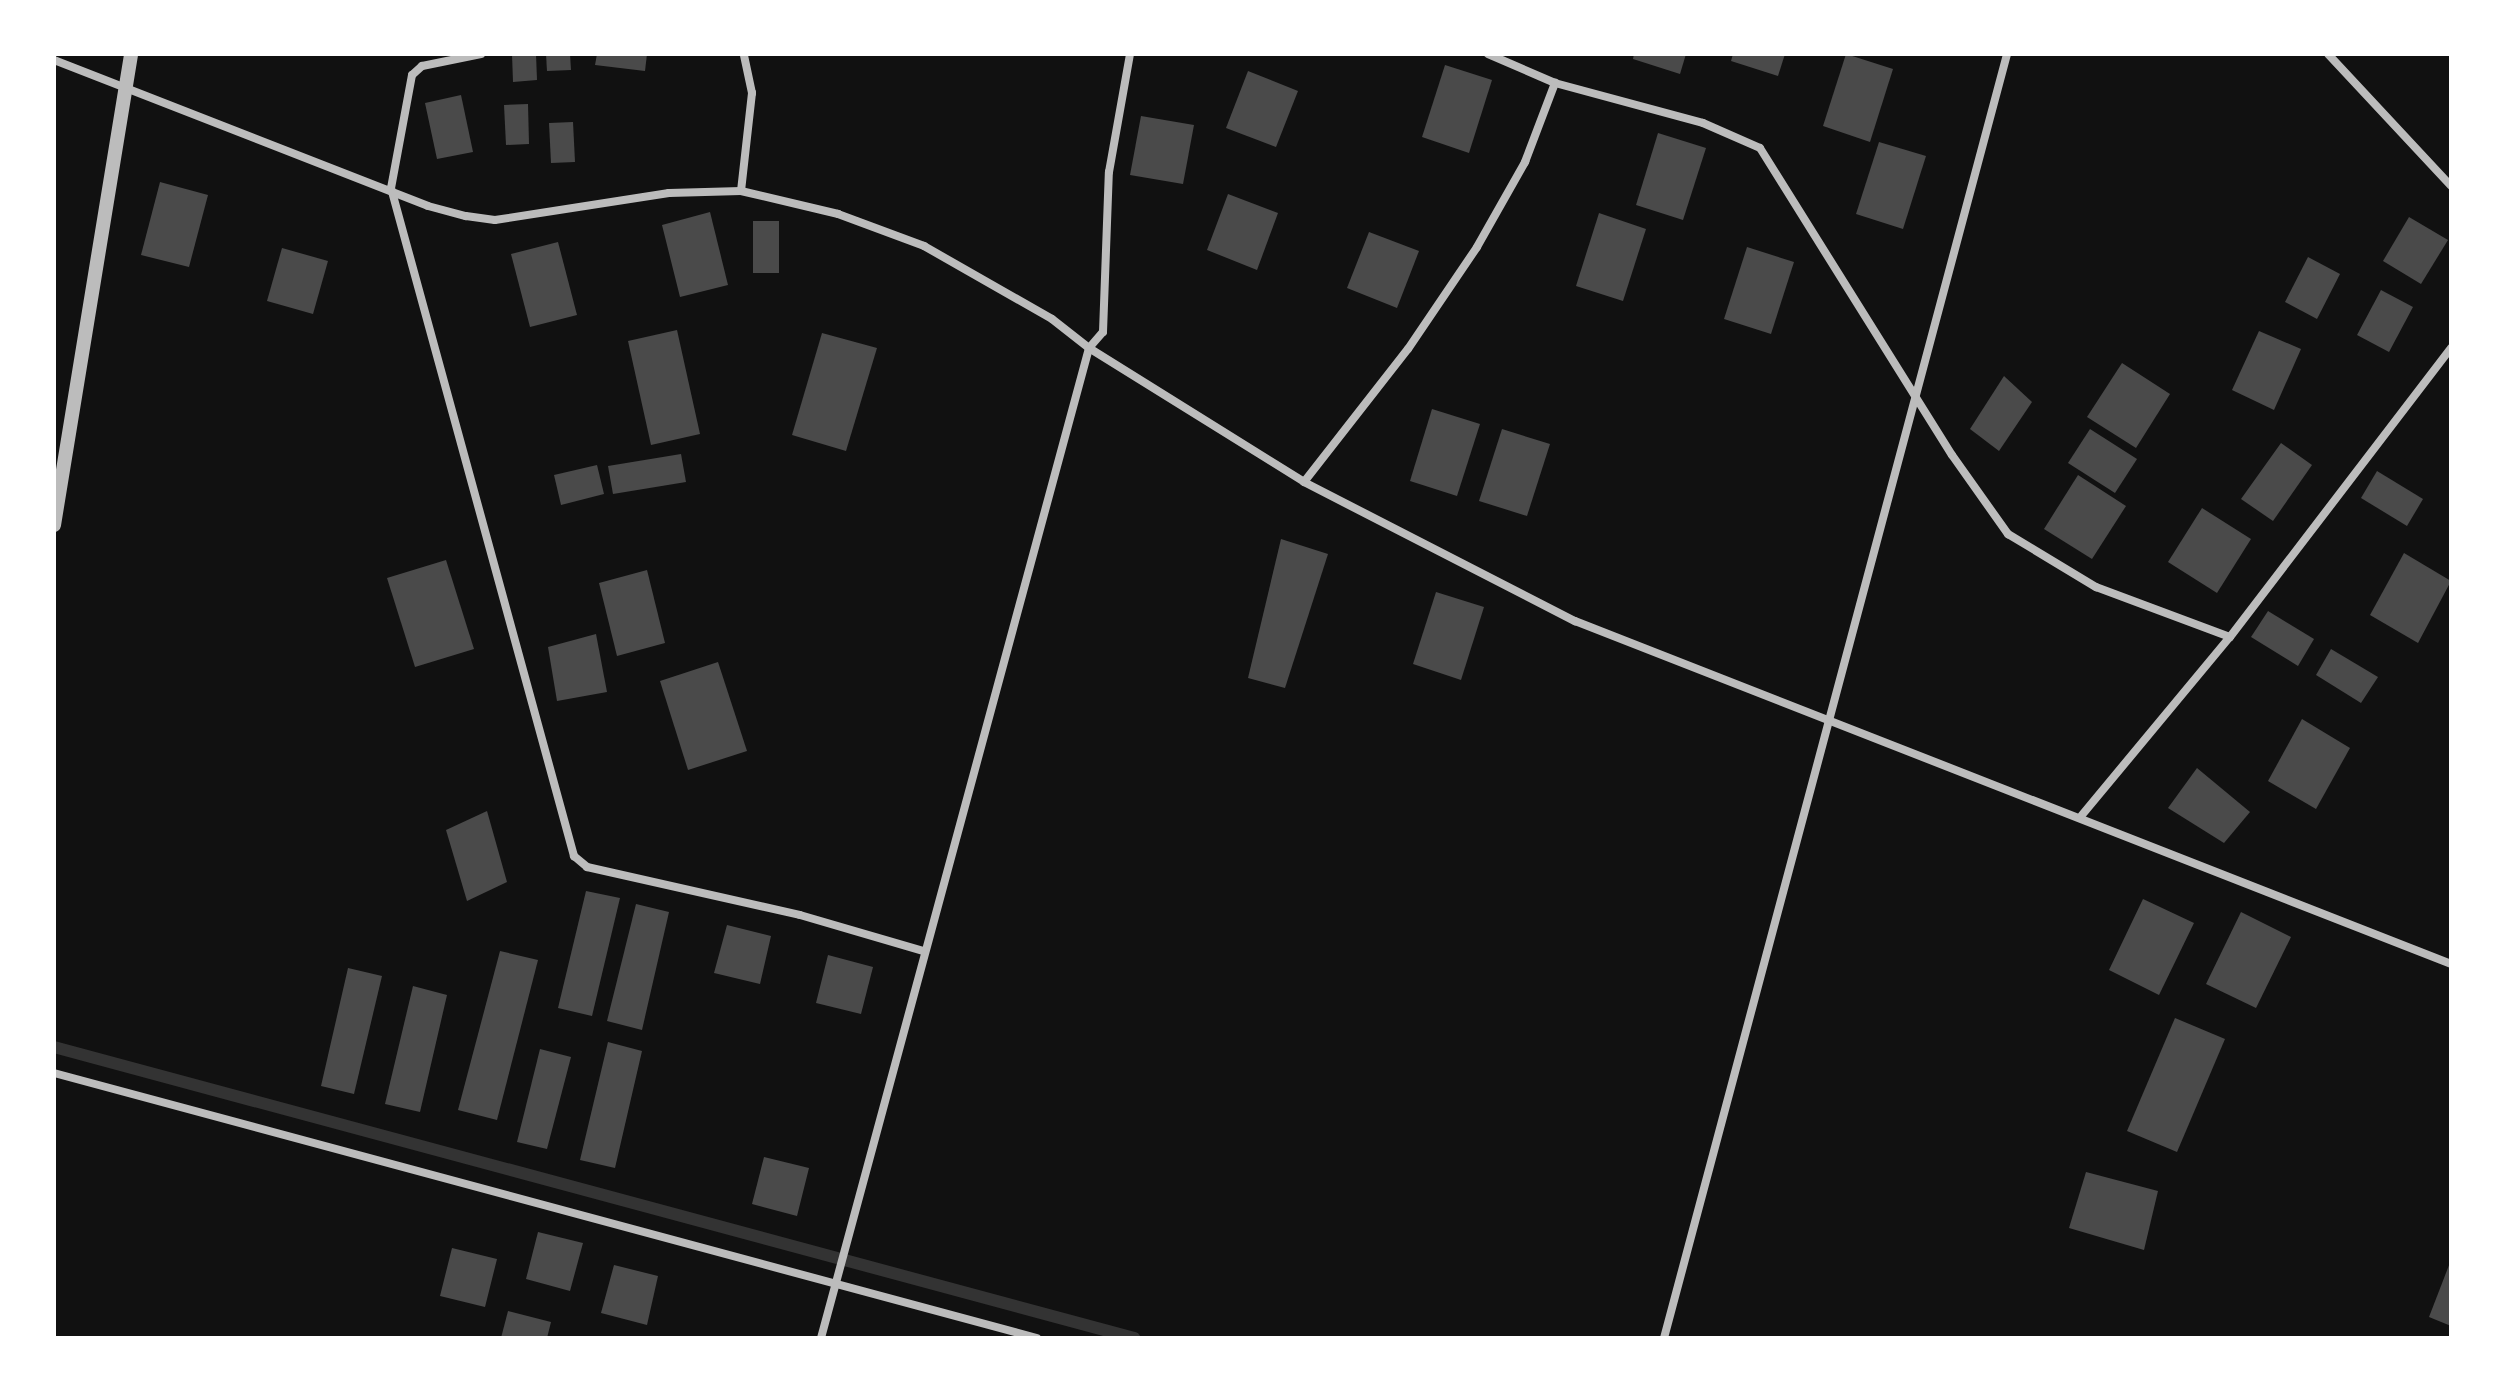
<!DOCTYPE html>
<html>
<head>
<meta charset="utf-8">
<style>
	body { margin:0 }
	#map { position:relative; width:2505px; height:1392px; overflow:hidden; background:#111; font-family:Inter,sans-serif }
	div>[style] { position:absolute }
	.stream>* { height:12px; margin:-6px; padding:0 6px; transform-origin:6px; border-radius:6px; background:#333 }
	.building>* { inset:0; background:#4a4a4a }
	.minor>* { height:8px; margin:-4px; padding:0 4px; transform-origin:4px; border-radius:4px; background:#bcbcbc }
	.tertiary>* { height:14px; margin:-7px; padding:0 7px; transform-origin:7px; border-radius:7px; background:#bcbcbc }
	span { translate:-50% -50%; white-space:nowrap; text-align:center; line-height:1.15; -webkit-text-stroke:6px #fff; paint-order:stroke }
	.frame { position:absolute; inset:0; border:56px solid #fff; pointer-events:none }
</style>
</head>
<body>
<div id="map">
	<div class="stream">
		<i style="left:54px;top:1047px;width:1119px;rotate:15.08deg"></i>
	</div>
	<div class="building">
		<i style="clip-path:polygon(512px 54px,536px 54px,537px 80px,513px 82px)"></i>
		<i style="clip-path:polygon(546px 54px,570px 54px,571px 70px,547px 71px)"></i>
		<i style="clip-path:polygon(597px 54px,647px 54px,645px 71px,595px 65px)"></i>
		<i style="clip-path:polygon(1634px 54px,1686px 54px,1680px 74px,1633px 59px)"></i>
		<i style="clip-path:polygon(1733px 54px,1785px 54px,1778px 76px,1731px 61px)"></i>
		<i style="clip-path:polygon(1846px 54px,1893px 69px,1870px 142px,1823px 126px)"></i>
		<i style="clip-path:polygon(1445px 65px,1492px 80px,1469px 153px,1422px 137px)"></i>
		<i style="clip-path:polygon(1248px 71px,1298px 91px,1276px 147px,1226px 128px)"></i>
		<i style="clip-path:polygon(461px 95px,473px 152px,437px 159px,425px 103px)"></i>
		<i style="clip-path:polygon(528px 104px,529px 144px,506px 145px,504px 105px)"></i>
		<i style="clip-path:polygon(1141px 116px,1194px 125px,1183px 184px,1130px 175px)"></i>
		<i style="clip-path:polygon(573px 122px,575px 162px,551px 163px,549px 123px)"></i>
		<i style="clip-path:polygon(1658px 133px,1706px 148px,1683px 220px,1636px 205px)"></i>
		<i style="clip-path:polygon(1879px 142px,1926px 156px,1903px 229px,1856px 214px)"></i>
		<i style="clip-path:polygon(160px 182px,208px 195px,189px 267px,141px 255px)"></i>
		<i style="clip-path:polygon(1228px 194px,1278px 213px,1257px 270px,1207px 250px)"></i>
		<i style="clip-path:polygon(710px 212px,728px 285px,680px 297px,662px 225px)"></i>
		<i style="clip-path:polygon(1599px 213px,1646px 229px,1623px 301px,1576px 286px)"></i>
		<i style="clip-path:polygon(2409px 217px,2448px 240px,2421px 284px,2383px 261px)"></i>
		<i style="clip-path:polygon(753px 221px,779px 221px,779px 273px,753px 273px)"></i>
		<i style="clip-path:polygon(1369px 232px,1419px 251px,1397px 308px,1347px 288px)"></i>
		<i style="clip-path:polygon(558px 242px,577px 315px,530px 327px,511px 254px)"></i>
		<i style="clip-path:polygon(1747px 247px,1794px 262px,1771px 334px,1724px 319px)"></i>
		<i style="clip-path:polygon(282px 248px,328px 261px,313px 314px,267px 301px)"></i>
		<i style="clip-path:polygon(2308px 257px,2340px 274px,2317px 319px,2285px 302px)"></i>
		<i style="clip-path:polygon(2381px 290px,2413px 307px,2389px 352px,2357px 335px)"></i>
		<i style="clip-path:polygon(677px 330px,700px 434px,651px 445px,628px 341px)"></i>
		<i style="clip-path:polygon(2259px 331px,2301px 349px,2274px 410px,2232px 390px)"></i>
		<i style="clip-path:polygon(822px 333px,877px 348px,846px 451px,792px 435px)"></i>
		<i style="clip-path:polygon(2122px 363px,2170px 394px,2136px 448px,2087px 417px)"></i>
		<i style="clip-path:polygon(2004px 376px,2032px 402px,1999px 451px,1970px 429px)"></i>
		<i style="clip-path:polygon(1432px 409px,1480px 424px,1457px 496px,1410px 481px)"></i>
		<i style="clip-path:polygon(1502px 429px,1550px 444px,1527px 516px,1479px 501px)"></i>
		<i style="clip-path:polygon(2090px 429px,2137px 459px,2115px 493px,2068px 463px)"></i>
		<i style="clip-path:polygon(2281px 443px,2312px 465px,2273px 521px,2241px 499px)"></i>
		<i style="clip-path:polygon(681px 454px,686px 482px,613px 494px,608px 466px)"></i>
		<i style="clip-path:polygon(597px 465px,604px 494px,561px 505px,554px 475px)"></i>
		<i style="clip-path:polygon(2377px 471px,2423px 499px,2407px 526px,2361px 498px)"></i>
		<i style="clip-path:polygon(2078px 475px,2126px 506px,2092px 559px,2044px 529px)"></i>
		<i style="clip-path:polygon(2202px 508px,2251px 539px,2217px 593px,2168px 562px)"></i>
		<i style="clip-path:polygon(1281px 539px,1328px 554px,1285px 688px,1248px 678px)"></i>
		<i style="clip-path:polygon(2404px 553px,2451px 581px,2418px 643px,2370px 615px)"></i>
		<i style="clip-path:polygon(446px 560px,474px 649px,415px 667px,387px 578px)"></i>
		<i style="clip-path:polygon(647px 570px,665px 643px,617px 656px,599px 583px)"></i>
		<i style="clip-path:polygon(1436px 592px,1484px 607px,1461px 680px,1413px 664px)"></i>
		<i style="clip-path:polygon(2268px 611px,2314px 639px,2298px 666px,2251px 637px)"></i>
		<i style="clip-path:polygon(596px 634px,607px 692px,557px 701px,548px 647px)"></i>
		<i style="clip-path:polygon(2331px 649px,2378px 677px,2361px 703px,2316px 675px)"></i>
		<i style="clip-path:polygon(718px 662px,747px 751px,688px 770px,660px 681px)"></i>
		<i style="clip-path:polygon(2302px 719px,2350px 748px,2316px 809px,2268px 781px)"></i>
		<i style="clip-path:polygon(2197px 768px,2250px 812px,2224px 843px,2168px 808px)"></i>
		<i style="clip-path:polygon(487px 811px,507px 882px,467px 901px,446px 830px)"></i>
		<i style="clip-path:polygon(586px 891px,620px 898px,592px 1016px,558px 1008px)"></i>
		<i style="clip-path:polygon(2143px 899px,2194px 923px,2159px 995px,2109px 970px)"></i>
		<i style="clip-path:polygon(636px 904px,669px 912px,642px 1030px,607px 1021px)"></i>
		<i style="clip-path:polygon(2241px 912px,2291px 937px,2256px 1008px,2206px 984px)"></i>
		<i style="clip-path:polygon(727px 925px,771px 936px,760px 984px,714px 973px)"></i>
		<i style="clip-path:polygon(500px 951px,538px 960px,497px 1120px,458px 1110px)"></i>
		<i style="clip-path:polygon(828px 955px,873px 967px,861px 1014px,816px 1003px)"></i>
		<i style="clip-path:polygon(348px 968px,382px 976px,354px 1094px,321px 1086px)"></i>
		<i style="clip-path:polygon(413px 986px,447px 995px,420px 1112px,385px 1104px)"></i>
		<i style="clip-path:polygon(2175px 1018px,2225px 1039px,2177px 1152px,2127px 1131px)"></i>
		<i style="clip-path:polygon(608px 1042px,642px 1051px,615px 1168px,580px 1160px)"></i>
		<i style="clip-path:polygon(540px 1049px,571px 1057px,547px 1149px,517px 1142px)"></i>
		<i style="clip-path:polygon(764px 1157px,809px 1168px,797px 1216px,752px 1204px)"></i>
		<i style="clip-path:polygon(2086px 1172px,2158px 1191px,2144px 1250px,2069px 1228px)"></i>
		<i style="clip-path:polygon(538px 1232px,583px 1243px,570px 1291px,526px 1279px)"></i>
		<i style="clip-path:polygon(452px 1248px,497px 1259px,485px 1307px,440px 1296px)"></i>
		<i style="clip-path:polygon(2451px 1260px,2451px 1326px,2429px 1317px)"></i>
		<i style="clip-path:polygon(614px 1265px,658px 1276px,647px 1325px,601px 1313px)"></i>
		<i style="clip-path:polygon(508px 1311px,551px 1322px,547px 1338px,501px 1338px)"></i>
	</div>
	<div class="minor">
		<i style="left:481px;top:54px;width:60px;rotate:168.5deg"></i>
		<i style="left:422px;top:66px;width:13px;rotate:138deg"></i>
		<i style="left:412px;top:75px;width:115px;rotate:100.5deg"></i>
		<i style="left:391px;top:188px;width:693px;rotate:74.68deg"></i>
		<i style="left:574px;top:856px;width:17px;rotate:40deg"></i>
		<i style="left:587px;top:867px;width:218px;rotate:12.7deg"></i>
		<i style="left:800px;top:915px;width:128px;rotate:16.3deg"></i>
		<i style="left:1488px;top:54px;width:73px;rotate:23.4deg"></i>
		<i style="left:1555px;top:83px;width:153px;rotate:15.1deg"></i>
		<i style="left:1703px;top:123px;width:62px;rotate:23.7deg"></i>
		<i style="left:1760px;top:148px;width:362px;rotate:58deg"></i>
		<i style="left:1952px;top:455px;width:97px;rotate:54.7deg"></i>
		<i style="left:2008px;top:534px;width:103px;rotate:31.1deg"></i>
		<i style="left:2096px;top:587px;width:143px;rotate:20.5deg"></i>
		<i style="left:2328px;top:54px;width:180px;rotate:47deg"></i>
		<i style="left:54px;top:60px;width:401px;rotate:21.3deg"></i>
		<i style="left:428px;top:206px;width:39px;rotate:15deg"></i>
		<i style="left:466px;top:216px;width:29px;rotate:8deg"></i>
		<i style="left:495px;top:220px;width:176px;rotate:-8.8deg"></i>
		<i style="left:669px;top:193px;width:72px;rotate:-1.6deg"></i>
		<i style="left:741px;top:191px;width:100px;rotate:13.3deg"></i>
		<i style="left:838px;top:214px;width:92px;rotate:20.4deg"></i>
		<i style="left:924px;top:246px;width:147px;rotate:29.7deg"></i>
		<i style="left:1052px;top:319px;width:47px;rotate:38.1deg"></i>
		<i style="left:1089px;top:348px;width:253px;rotate:31.9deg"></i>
		<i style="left:1304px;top:482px;width:305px;rotate:27.2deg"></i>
		<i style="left:1575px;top:621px;width:941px;rotate:21.38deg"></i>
		<i style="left:741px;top:191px;width:99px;rotate:-83.6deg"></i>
		<i style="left:752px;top:93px;width:40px;rotate:-102deg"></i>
		<i style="left:1304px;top:482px;width:169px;rotate:-52deg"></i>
		<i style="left:1408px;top:349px;width:123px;rotate:-55.9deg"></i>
		<i style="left:1477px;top:247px;width:98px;rotate:-60.5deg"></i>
		<i style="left:1525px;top:162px;width:85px;rotate:-69.2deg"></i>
		<i style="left:2082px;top:815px;width:231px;rotate:-50.3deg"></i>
		<i style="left:2230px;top:637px;width:364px;rotate:-52.6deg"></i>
		<i style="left:54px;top:1073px;width:1018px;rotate:15.09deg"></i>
		<i style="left:821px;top:1338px;width:1026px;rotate:-74.85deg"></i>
		<i style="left:1089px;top:348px;width:21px;rotate:-49deg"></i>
		<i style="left:1103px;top:332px;width:160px;rotate:-87.9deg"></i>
		<i style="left:1109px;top:172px;width:120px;rotate:-79.9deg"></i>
		<i style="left:1664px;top:1338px;width:1329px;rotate:-75.04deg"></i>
	</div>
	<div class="tertiary">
		<i style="left:54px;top:525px;width:477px;rotate:-80.7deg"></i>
	</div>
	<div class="frame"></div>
</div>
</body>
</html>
